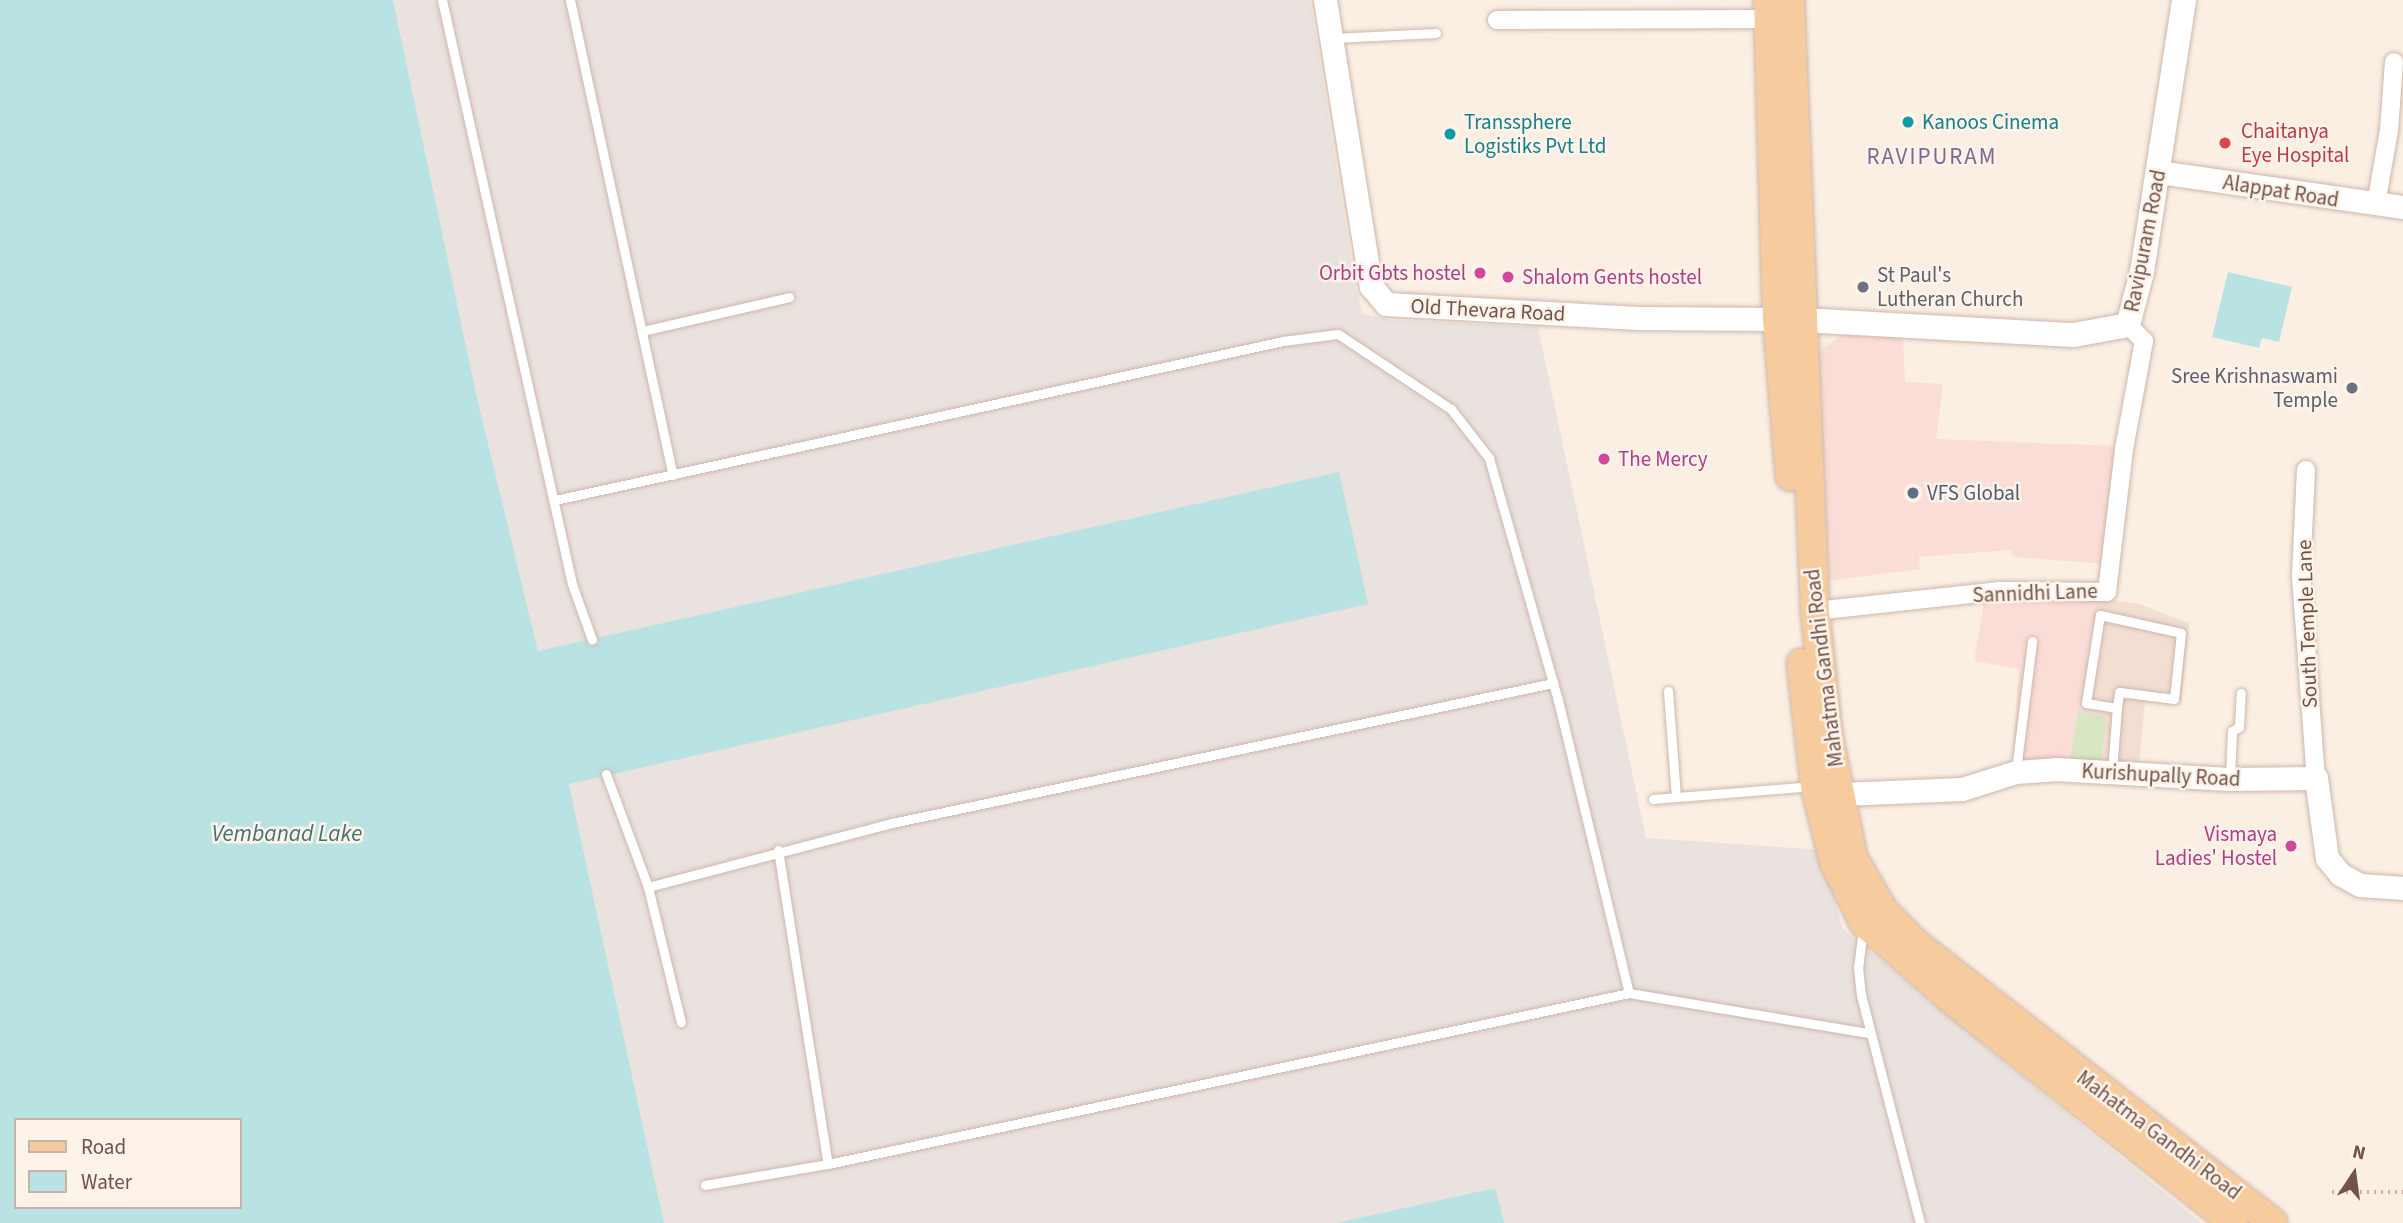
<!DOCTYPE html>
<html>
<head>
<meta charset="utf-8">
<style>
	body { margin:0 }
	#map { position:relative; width:2403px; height:1223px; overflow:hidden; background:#fbefe3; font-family:"Source Sans 3",sans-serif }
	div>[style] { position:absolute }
	.residential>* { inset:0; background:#f2dfd2 }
	.commercial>* { inset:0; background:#fbddd7 }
	.industrial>* { inset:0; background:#eae2de }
	.green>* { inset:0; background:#d6e7c2 }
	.water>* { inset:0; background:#b9e2e3 }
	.path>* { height:3.5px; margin-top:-1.75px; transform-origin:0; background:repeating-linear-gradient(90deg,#d3ada0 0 2px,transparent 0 7px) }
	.roads { filter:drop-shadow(0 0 2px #ceb7ad) drop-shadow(0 0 2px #ceb7ad) }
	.service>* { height:9px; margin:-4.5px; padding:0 4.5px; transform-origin:4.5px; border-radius:4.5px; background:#fff }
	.minor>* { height:18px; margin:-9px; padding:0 9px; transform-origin:9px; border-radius:9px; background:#fff }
	.tertiary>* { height:23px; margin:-11.5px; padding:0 11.5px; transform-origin:11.5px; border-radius:11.5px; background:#fff }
	.secondary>* { height:24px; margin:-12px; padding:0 12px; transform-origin:12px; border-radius:12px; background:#fff }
	.primary>* { height:28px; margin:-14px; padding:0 14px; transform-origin:14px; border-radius:14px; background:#f6cb9e }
	.dots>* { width:19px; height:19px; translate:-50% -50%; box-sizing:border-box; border:4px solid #fef3e9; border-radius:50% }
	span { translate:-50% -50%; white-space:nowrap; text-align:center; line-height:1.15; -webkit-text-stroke:5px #fef3e9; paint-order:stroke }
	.culture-label { font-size:21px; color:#0d838f }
	.left { translate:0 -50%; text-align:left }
	.health-label { font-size:21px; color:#be3a42 }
	.street-label { font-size:21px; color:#71534a }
	.hotel-label { font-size:21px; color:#b23c85 }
	.right { translate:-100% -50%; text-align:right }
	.worship-label { font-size:21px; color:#5b616d }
	.service-label { font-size:21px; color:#4e5e75 }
	.neighbourhood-label { font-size:23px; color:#7f6694; letter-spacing:2px }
	.water-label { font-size:23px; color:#407476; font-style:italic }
	.legend { position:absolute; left:14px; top:1118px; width:228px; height:91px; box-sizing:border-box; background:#fef3e9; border:2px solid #c6b3a9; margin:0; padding:9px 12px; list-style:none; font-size:21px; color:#71534a }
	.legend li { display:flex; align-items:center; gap:14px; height:35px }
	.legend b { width:35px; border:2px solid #c6b3a9 }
	.north { position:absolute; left:2319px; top:1139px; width:70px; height:70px; -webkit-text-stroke:5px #fef3e9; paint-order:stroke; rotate:13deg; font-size:19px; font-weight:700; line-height:28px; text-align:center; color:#71534a }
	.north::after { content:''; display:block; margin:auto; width:24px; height:32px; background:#71534a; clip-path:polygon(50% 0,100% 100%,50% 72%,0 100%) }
</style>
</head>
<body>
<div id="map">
	<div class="residential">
		<i style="clip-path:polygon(2097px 598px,2139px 604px,2189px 623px,2181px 705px,2145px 702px,2139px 766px,2069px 765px)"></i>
	</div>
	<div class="commercial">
		<i style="clip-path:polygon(1842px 335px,1903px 336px,1905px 382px,1943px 384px,1936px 439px,2119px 446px,2107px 564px,2013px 557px,2011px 550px,1919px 557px,1920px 569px,1829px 581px,1818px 352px)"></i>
		<i style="clip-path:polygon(1985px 597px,2097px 598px,2069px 765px,2012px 765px,2019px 669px,1974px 661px)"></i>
	</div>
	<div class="industrial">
		<i style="clip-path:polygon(393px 0,1310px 0,1355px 285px,1363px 314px,1391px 320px,1538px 327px,1646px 838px,1823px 850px,1842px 928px,2201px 1223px,664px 1223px,569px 784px,580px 644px,538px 651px,476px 393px)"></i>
	</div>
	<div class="green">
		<i style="clip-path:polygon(2078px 713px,2106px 717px,2101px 764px,2069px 765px)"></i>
	</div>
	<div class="water">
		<i style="clip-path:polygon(evenodd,0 0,393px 0,476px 393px,538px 651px,1339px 472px,1368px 604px,569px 784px,664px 1223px,0 1223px,0 0,16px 1120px,240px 1120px,240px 1207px,16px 1207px,16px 1120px)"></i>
		<i style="clip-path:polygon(2228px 272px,2292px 287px,2279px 342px,2262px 338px,2259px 348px,2212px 337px)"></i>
		<i style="clip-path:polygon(1495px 1188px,1504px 1223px,1337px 1223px)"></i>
	</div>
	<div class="path">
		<i style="left:2332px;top:1192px;width:71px"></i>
	</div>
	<div class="roads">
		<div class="service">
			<i style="left:442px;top:0;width:598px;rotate:77.45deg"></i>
			<i style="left:572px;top:584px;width:59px;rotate:70.3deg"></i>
			<i style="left:570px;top:0;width:486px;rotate:77.8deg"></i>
			<i style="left:1333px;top:38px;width:103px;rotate:-2.8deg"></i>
			<i style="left:642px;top:331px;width:151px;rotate:-13deg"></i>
			<i style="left:555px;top:500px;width:745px;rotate:-12.32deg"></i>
			<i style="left:1283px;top:341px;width:55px;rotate:-7.3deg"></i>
			<i style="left:1338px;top:334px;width:136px;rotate:33.6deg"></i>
			<i style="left:1451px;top:409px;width:62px;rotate:52.2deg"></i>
			<i style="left:1489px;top:458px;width:252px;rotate:74.1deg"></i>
			<i style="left:1558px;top:700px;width:301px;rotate:76.4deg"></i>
			<i style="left:1668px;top:691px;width:106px;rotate:85.7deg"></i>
			<i style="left:2016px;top:770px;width:130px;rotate:-82.9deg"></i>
			<i style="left:2112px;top:771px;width:63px;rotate:-85.5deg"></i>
			<i style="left:2117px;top:708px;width:31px;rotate:-171deg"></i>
			<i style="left:2086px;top:703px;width:89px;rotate:-81deg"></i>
			<i style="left:2100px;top:615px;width:83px;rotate:12.5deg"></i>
			<i style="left:2181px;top:633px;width:66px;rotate:96.1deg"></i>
			<i style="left:2174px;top:699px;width:55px;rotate:-172.7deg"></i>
			<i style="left:2119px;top:692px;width:16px;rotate:97deg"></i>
			<i style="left:606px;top:774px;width:121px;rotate:69.6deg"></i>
			<i style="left:648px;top:887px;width:139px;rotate:76.3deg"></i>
			<i style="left:2230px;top:777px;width:46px;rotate:-87.5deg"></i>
			<i style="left:2232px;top:731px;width:8px;rotate:-30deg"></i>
			<i style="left:2239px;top:727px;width:34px;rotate:-87deg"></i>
			<i style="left:1653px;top:799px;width:161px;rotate:-4.6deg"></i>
			<i style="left:778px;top:850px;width:318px;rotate:81deg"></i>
			<i style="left:648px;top:887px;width:252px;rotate:-14.7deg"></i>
			<i style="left:892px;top:823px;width:676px;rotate:-11.96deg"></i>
			<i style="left:1863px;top:928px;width:39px;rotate:97deg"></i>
			<i style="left:1858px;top:967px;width:28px;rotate:84deg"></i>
			<i style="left:1861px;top:995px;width:236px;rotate:75.5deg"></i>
			<i style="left:705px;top:1185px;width:125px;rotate:-9.7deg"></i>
			<i style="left:828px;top:1164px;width:819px;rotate:-12.05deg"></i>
			<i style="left:1629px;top:993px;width:243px;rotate:9.5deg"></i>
		</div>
		<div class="minor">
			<i style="left:1497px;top:20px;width:271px;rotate:-0.2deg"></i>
			<i style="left:2376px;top:204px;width:75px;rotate:-80deg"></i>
			<i style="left:2389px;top:130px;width:68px;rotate:-85.8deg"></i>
			<i style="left:2306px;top:470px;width:106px;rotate:92.7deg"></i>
			<i style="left:2301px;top:576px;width:203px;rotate:85.8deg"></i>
			<i style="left:1815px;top:611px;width:184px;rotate:-6.2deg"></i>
			<i style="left:1998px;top:591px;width:109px;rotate:0.5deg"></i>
			<i style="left:2107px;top:592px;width:144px;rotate:-83.2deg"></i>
			<i style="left:2124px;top:449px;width:110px;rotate:-79.5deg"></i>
			<i style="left:2144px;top:341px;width:23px;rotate:-135deg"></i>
		</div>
		<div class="tertiary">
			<i style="left:1325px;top:0;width:290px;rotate:80.9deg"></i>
			<i style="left:1371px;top:286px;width:23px;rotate:50deg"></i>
			<i style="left:1386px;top:304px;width:252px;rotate:3.2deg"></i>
			<i style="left:1638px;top:318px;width:139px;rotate:0.4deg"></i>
			<i style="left:2159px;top:172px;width:246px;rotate:8.2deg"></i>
			<i style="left:1841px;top:794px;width:121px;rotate:-2.4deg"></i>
			<i style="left:1962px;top:789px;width:57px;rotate:-17.5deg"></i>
			<i style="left:2016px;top:772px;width:39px;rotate:-4deg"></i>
			<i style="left:2055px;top:769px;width:175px;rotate:3.3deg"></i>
			<i style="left:2230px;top:779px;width:86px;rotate:-0.7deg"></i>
			<i style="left:2316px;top:778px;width:81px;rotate:82.2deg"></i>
			<i style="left:2327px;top:858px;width:21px;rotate:51deg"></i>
			<i style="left:2340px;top:874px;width:23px;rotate:29deg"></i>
			<i style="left:2360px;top:885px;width:43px;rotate:4deg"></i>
		</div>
		<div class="secondary">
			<i style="left:1785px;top:319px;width:289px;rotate:3.2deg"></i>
			<i style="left:2074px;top:335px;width:55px;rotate:-10.5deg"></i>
			<i style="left:2128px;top:325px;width:55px;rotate:-75.2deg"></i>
			<i style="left:2142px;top:272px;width:275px;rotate:-81.2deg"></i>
		</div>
		<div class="primary">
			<i style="left:1768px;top:0;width:319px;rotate:88.4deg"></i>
			<i style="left:1777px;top:319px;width:158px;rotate:85.3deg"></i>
			<i style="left:1790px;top:0;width:612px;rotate:87.66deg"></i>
			<i style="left:1815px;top:611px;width:124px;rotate:84deg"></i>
			<i style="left:1828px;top:734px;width:126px;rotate:78.6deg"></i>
			<i style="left:1853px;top:858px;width:60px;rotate:60deg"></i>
			<i style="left:1883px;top:910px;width:46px;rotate:45.9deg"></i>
			<i style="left:1915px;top:943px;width:454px;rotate:38deg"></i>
			<i style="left:1801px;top:663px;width:124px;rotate:83.5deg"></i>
			<i style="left:1815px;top:786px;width:78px;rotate:76deg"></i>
			<i style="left:1834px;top:862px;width:68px;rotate:63.8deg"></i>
			<i style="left:1864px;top:923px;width:117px;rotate:41.2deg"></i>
			<i style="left:1952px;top:1000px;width:359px;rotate:38.4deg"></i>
		</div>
	</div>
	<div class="dots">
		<i style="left:1908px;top:122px;background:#0f9aa8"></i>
		<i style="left:1450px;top:134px;background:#0f9aa8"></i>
		<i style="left:2225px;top:143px;background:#e0444e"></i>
		<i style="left:1480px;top:273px;background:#d1479c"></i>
		<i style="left:1508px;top:277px;background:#d1479c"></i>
		<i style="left:1863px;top:287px;background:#6b7280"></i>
		<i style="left:2352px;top:388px;background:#6b7280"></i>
		<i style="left:1604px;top:459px;background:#d1479c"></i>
		<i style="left:1913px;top:493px;background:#5c6f8a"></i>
		<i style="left:2291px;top:846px;background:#d1479c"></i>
	</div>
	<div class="culture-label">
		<span class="left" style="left:1464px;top:134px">Transsphere<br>Logistiks Pvt Ltd</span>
		<span class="left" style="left:1922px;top:122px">Kanoos Cinema</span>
	</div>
	<div class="health-label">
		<span class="left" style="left:2241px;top:143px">Chaitanya<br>Eye Hospital</span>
	</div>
	<div class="street-label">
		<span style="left:2281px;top:191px;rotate:9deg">Alappat Road</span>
		<span style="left:2145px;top:241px;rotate:-79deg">Ravipuram Road</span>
		<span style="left:1488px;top:310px;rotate:3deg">Old Thevara Road</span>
		<span style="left:2035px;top:593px;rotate:-2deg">Sannidhi Lane</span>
		<span style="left:2307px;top:624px;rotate:-92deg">South Temple Lane</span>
		<span style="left:1824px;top:668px;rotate:-97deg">Mahatma Gandhi Road</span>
		<span style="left:2161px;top:775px;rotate:3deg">Kurishupally Road</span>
		<span style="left:2159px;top:1135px;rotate:37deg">Mahatma Gandhi Road</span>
	</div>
	<div class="hotel-label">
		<span class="right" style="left:1466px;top:273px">Orbit Gbts hostel</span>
		<span class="left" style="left:1522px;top:277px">Shalom Gents hostel</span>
		<span class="left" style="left:1618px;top:459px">The Mercy</span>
		<span class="right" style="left:2277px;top:846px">Vismaya<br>Ladies' Hostel</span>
	</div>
	<div class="worship-label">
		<span class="left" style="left:1877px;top:287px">St Paul's<br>Lutheran Church</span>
		<span class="right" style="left:2338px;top:388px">Sree Krishnaswami<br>Temple</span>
	</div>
	<div class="service-label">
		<span class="left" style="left:1927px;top:493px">VFS Global</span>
	</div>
	<div class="neighbourhood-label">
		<span style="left:1932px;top:157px">RAVIPURAM</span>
	</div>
	<div class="water-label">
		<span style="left:287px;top:834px">Vembanad Lake</span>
	</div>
	<ul class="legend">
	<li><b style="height:9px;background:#f6cb9e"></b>Road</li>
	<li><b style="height:19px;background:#b9e2e3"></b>Water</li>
	</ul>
	<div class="north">N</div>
</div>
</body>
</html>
